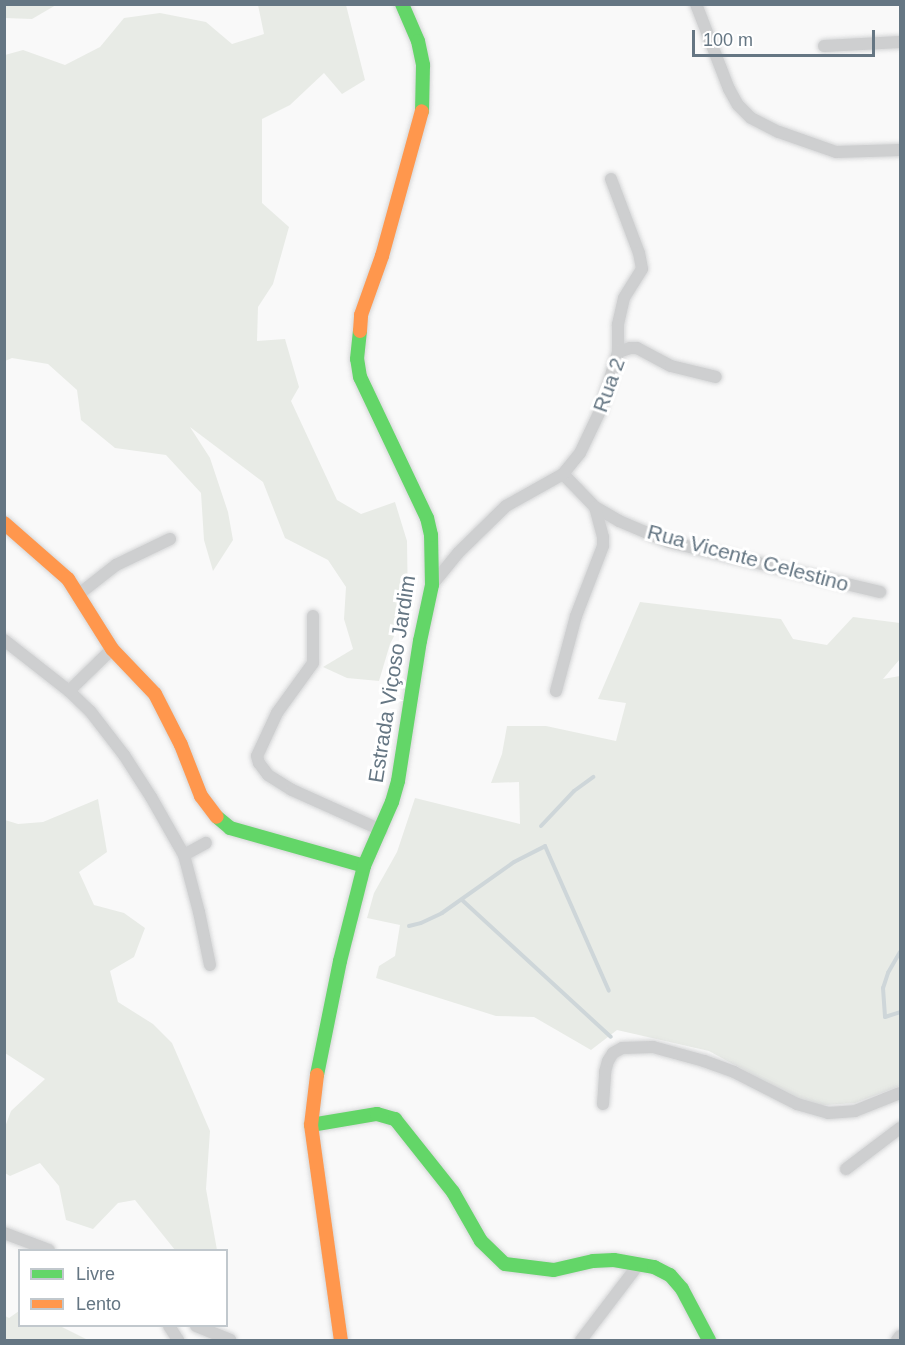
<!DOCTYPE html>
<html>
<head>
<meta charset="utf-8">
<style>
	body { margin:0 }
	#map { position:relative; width:905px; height:1345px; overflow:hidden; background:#f9f9f9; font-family:Helvetica,sans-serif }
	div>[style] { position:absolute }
	.green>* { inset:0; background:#e8ebe6 }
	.stream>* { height:4px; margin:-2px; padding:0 2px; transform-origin:2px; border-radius:2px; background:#ced6d9 }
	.roads { filter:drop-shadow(0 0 2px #d5d6d7) drop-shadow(0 0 2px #d5d6d7) }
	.street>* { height:12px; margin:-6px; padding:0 6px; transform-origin:6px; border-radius:6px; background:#cecfd0 }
	.fast>* { height:14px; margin:-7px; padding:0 7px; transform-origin:7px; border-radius:7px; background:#63d668 }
	.slow>* { height:14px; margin:-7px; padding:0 7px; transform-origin:7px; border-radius:7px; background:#ff974d }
	span { translate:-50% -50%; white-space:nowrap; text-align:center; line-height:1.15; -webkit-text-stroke:6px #fff; paint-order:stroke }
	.street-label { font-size:21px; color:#657683 }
	.frame { position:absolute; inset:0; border:6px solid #657683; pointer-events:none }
	.legend { position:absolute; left:18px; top:1249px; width:210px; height:78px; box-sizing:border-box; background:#fff; border:2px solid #c1c8cd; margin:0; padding:8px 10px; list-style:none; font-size:18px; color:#657683 }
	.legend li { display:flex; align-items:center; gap:12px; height:30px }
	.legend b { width:30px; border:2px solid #c1c8cd }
	.scale { position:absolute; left:692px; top:30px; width:183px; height:27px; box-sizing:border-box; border:3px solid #657683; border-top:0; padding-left:8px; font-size:18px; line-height:21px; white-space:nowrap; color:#657683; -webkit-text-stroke:4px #fff; paint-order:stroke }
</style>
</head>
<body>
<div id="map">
	<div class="green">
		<i style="clip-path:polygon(5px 4px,56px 4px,56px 5px,32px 19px,5px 18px)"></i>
		<i style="clip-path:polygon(258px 5px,346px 5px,365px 80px,342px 94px,324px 73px,290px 105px,262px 119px,262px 203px,289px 227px,273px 284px,258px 307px,257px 341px,285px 339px,299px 387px,291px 401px,337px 500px,361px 514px,395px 502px,407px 541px,408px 609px,390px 644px,379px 681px,347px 678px,323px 667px,353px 649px,344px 619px,346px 587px,328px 560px,285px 538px,263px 482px,190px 427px,210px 458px,228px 512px,233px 540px,213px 571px,204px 540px,201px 493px,166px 455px,115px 448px,81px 420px,77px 390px,48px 364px,12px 358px,5px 361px,5px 55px,23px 50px,65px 65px,100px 47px,124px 18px,160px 13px,206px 22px,232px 44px,264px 34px)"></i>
		<i style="clip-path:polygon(640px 602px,781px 619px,793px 639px,827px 645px,853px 617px,900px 623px,900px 659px,883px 679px,900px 676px,900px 1086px,855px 1103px,810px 1106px,709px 1051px,617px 1030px,591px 1050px,534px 1017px,496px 1016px,376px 978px,379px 966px,395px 956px,400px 925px,367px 918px,374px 893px,397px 852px,415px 798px,520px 824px,519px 782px,491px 783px,502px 754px,507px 726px,546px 726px,616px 741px,626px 703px,598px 699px)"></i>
		<i style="clip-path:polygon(98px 799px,107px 852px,79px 872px,94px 905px,124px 913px,145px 928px,134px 957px,110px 971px,118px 1002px,153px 1024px,172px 1043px,210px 1131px,206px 1189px,217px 1250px,175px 1250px,135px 1200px,118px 1203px,93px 1229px,66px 1220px,59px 1186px,40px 1163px,10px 1176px,5px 1173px,5px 1127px,11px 1111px,45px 1079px,5px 1053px,5px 820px,18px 824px,43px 822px)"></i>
		<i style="clip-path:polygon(19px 1311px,20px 1326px,60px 1326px,88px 1340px,5px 1340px,5px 1316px,9px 1318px)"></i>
	</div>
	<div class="stream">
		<i style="left:541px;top:826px;width:48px;rotate:-46.7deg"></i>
		<i style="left:574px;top:791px;width:24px;rotate:-36deg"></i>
		<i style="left:462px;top:900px;width:202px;rotate:42.6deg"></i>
		<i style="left:409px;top:926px;width:12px;rotate:-14deg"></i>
		<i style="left:421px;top:923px;width:23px;rotate:-25deg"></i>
		<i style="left:442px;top:913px;width:88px;rotate:-35.3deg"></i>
		<i style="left:514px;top:862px;width:35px;rotate:-27deg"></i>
		<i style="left:545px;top:846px;width:158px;rotate:66.2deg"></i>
		<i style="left:900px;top:952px;width:24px;rotate:120deg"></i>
		<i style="left:888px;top:973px;width:16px;rotate:108deg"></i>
		<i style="left:883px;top:988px;width:29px;rotate:86deg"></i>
		<i style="left:885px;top:1017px;width:16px;rotate:-18deg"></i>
	</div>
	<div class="roads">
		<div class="street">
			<i style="left:696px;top:4px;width:91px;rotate:68.8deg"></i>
			<i style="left:729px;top:89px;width:18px;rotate:61deg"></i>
			<i style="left:738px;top:105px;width:18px;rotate:45deg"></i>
			<i style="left:751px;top:118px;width:31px;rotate:27deg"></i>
			<i style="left:779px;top:132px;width:60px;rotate:19.3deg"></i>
			<i style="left:836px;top:152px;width:64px;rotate:-1.8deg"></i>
			<i style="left:824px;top:46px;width:76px;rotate:-3deg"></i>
			<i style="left:611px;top:179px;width:79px;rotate:69.3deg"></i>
			<i style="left:639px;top:253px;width:16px;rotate:79deg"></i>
			<i style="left:642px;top:269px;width:34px;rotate:122deg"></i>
			<i style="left:624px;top:298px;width:28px;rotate:103deg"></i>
			<i style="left:618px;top:325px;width:27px;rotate:90deg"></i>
			<i style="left:563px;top:474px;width:46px;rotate:45.9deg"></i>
			<i style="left:595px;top:507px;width:28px;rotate:30deg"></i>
			<i style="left:619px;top:521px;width:54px;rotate:22.8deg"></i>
			<i style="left:669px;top:542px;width:217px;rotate:13.3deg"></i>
			<i style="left:432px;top:585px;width:41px;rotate:-50.9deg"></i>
			<i style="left:458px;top:553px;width:67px;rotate:-44.4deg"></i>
			<i style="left:506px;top:506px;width:65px;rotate:-29.3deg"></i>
			<i style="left:563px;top:474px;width:27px;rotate:-51deg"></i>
			<i style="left:580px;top:453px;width:47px;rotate:-64.5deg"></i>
			<i style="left:600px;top:411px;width:62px;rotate:-73deg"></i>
			<i style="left:618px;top:352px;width:13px;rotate:-18deg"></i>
			<i style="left:630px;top:348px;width:7px"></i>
			<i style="left:637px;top:348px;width:38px;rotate:28deg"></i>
			<i style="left:671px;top:366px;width:46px;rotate:13.7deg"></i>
			<i style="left:79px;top:594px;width:47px;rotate:-38.1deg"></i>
			<i style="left:116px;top:565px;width:60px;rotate:-25.7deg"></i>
			<i style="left:313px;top:616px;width:47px;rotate:90deg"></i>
			<i style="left:313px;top:663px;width:62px;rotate:125.8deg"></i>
			<i style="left:277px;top:713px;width:47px;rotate:114.9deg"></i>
			<i style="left:257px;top:756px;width:7px;rotate:74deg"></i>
			<i style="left:259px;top:763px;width:15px;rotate:53deg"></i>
			<i style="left:268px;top:775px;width:28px;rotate:32deg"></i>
			<i style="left:292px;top:790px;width:98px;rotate:24.2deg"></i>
			<i style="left:4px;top:640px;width:83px;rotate:38.1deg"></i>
			<i style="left:69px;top:691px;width:29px;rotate:44deg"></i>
			<i style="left:90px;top:711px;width:56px;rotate:52.3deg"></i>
			<i style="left:124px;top:755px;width:50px;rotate:57.3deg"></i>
			<i style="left:151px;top:797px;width:67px;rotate:60.4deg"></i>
			<i style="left:184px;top:855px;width:59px;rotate:75.3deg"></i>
			<i style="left:199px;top:912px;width:54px;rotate:78.3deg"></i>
			<i style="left:69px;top:691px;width:60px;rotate:-44.3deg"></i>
			<i style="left:556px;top:691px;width:78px;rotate:-75.1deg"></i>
			<i style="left:576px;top:616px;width:75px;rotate:-68.9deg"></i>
			<i style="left:603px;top:546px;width:9px;rotate:-90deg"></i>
			<i style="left:603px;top:537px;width:31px;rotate:-105deg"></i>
			<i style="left:184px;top:855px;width:25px;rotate:-29deg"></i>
			<i style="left:603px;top:1104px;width:32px;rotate:-86deg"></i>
			<i style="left:605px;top:1072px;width:11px;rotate:-75deg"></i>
			<i style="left:608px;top:1061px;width:9px;rotate:-58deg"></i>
			<i style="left:613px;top:1053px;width:10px;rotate:-29deg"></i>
			<i style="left:622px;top:1048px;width:31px;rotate:-2deg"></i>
			<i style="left:653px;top:1047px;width:53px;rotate:15.4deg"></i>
			<i style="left:704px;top:1061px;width:32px;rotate:20deg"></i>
			<i style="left:734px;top:1072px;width:71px;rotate:26.9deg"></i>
			<i style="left:797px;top:1104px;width:32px;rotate:16deg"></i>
			<i style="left:828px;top:1113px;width:27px;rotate:-4deg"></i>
			<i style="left:855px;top:1111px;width:48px;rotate:-21.8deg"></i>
			<i style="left:846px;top:1169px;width:68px;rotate:-37.2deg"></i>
			<i style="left:4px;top:1233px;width:48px;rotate:20.7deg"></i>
			<i style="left:169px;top:1326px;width:17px;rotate:57deg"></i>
			<i style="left:196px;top:1326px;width:37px;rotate:22deg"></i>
			<i style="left:581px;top:1340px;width:96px;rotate:-52.7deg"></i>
			<i style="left:897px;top:1340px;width:5px;rotate:-53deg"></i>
		</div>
		<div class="fast">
			<i style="left:402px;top:4px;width:40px;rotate:66.6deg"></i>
			<i style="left:418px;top:41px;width:25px;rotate:78deg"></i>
			<i style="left:423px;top:65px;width:46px;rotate:91.2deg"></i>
			<i style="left:217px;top:817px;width:17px;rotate:40deg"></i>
			<i style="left:230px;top:828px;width:139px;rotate:15.8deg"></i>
			<i style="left:317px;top:1075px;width:116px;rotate:-78.6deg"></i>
			<i style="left:340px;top:961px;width:98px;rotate:-75.8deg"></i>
			<i style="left:364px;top:866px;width:70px;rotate:-66.4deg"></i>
			<i style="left:392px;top:802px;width:22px;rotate:-74deg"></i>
			<i style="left:398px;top:781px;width:142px;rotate:-81.1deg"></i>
			<i style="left:420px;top:641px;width:57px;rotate:-77.9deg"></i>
			<i style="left:432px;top:585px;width:50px;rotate:-91.1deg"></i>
			<i style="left:431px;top:535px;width:17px;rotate:-103deg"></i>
			<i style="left:427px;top:518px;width:156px;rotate:-115.4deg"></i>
			<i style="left:360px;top:377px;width:18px;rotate:-99deg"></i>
			<i style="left:357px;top:359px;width:28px;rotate:-84deg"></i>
			<i style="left:311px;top:1125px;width:67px;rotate:-9.5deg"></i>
			<i style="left:377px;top:1114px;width:19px;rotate:16deg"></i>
			<i style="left:395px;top:1119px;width:93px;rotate:51.5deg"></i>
			<i style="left:453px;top:1192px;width:56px;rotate:60.3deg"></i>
			<i style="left:481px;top:1241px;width:33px;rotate:44deg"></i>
			<i style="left:505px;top:1264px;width:49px;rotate:7deg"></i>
			<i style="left:554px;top:1270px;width:40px;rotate:-13deg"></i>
			<i style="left:593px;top:1261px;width:21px;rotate:-3deg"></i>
			<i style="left:614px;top:1260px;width:41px;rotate:9.9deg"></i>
			<i style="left:654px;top:1267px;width:18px;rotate:27deg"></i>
			<i style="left:670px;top:1275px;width:18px;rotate:49deg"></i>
			<i style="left:682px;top:1289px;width:58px;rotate:62.1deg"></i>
		</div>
		<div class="slow">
			<i style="left:360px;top:331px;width:16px;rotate:-86deg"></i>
			<i style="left:361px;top:315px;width:63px;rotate:-70.4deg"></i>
			<i style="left:382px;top:256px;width:150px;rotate:-74.6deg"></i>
			<i style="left:4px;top:523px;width:85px;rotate:41.2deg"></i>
			<i style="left:68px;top:579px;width:83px;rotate:57.8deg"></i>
			<i style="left:112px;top:649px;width:62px;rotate:46.3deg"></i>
			<i style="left:155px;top:694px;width:57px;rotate:63deg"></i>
			<i style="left:181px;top:745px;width:55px;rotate:68.6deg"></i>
			<i style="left:201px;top:796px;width:26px;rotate:53deg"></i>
			<i style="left:317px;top:1075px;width:50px;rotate:96.8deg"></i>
			<i style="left:311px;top:1125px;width:217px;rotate:82.1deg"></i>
		</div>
	</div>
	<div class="street-label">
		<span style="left:609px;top:385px;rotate:-70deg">Rua 2</span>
		<span style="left:748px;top:558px;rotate:15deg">Rua Vicente Celestino</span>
		<span style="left:392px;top:679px;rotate:-81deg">Estrada Viçoso Jardim</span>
	</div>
	<div class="frame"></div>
	<ul class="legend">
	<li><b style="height:8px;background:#63d668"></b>Livre</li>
	<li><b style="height:8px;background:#ff974d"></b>Lento</li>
	</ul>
	<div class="scale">100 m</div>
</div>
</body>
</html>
